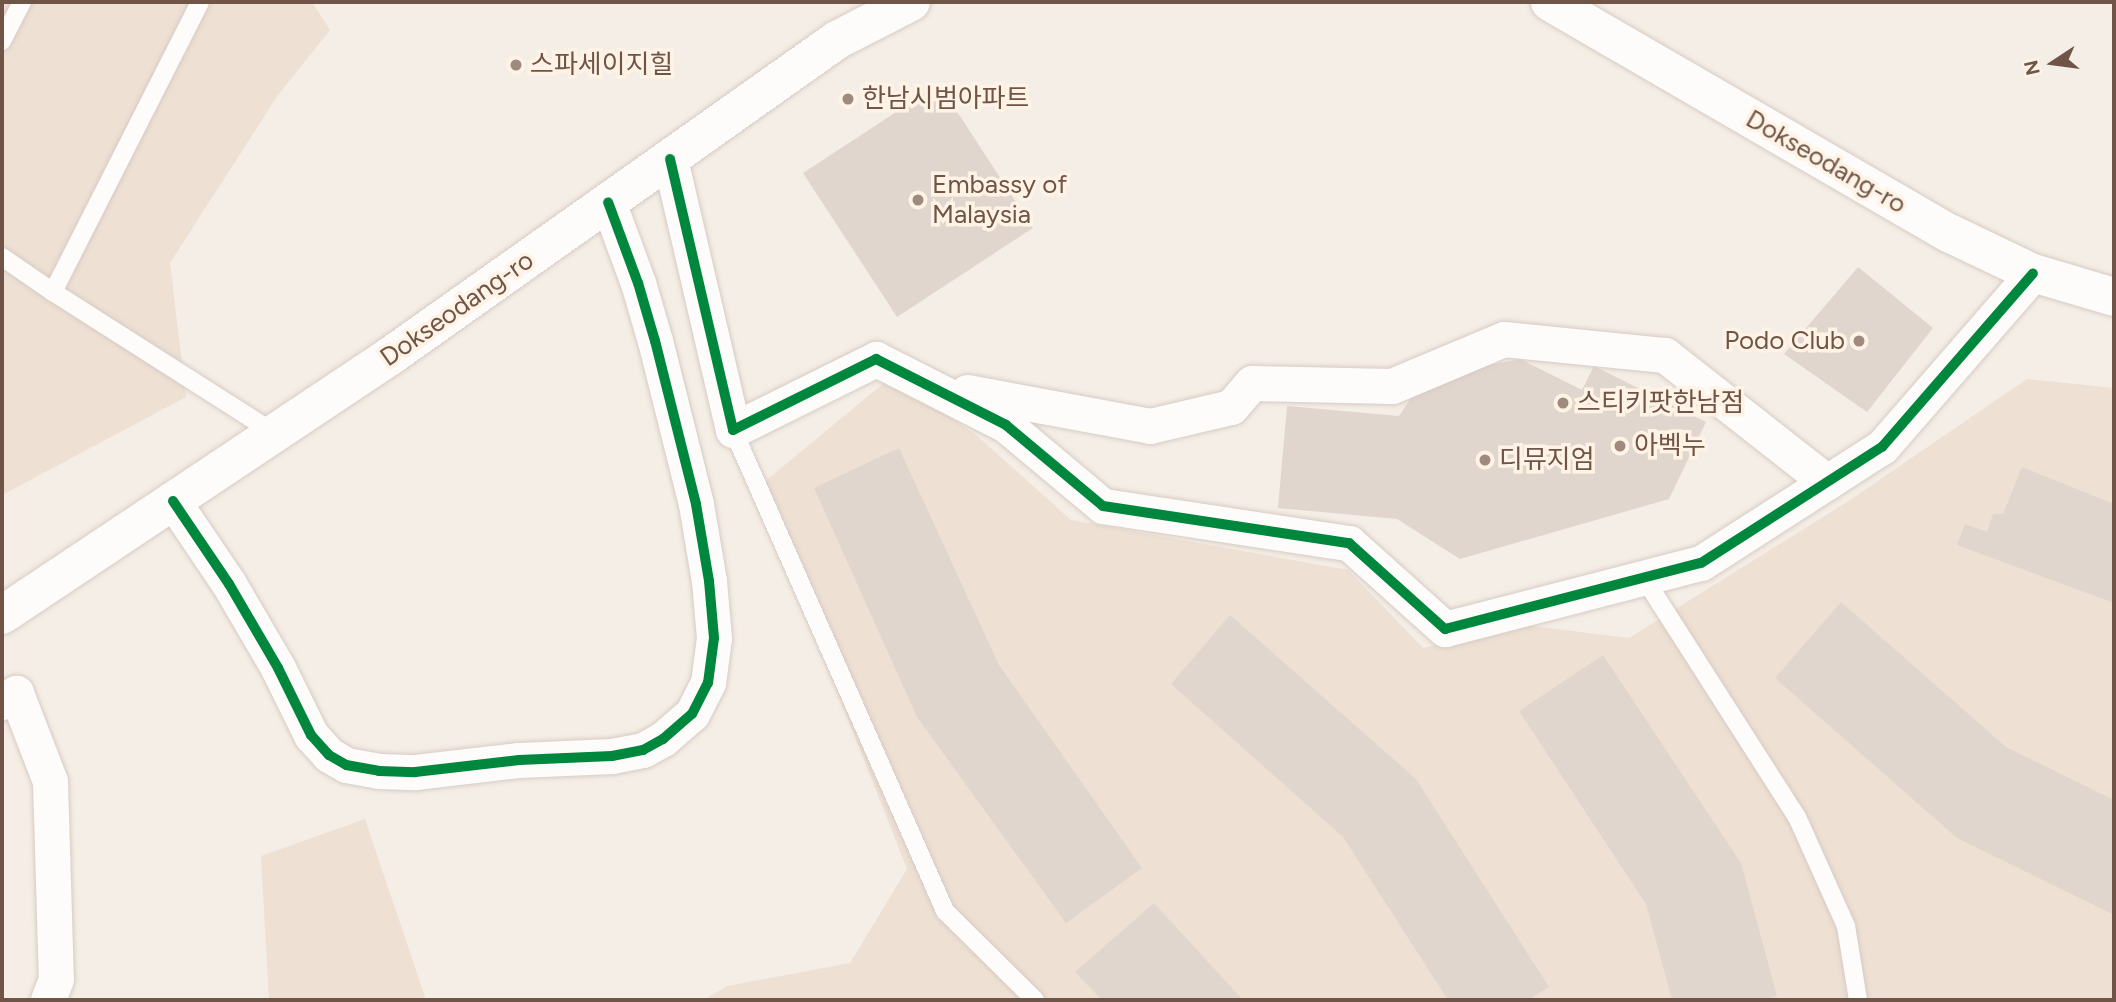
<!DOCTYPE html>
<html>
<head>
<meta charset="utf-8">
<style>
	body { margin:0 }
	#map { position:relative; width:2116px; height:1002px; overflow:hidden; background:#f5eee6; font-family:Figtree,"Noto Sans KR",sans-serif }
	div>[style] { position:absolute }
	.residential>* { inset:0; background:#eee0d3 }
	.building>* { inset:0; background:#e1d6ce }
	.roads { filter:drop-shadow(0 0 2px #d6cbc4) drop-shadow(0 0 2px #d6cbc4) }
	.lane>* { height:18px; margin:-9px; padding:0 9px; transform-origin:9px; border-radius:9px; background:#fefcfb }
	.street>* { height:35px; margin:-17.5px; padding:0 17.5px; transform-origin:17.5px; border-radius:17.5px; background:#fefcfb }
	.secondary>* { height:38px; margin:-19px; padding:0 19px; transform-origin:19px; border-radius:19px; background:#fefcfb }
	.cycleway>* { height:10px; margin:-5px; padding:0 5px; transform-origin:5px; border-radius:5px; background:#00873e }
	.dots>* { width:19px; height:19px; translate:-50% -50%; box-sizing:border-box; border:4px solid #fef3e5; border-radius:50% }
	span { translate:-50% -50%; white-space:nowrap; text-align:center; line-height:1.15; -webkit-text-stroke:7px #fef3e5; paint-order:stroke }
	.poi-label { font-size:26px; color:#705448 }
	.left { translate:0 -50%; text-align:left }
	.right { translate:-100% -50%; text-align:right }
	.street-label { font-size:26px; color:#705448 }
	.frame { position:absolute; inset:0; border:4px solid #705448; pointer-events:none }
	.north { position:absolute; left:2018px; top:28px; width:70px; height:70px; -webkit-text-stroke:5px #fef3e5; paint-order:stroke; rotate:257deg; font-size:19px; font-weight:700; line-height:28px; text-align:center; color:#705448 }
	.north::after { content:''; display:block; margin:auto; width:24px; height:32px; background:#705448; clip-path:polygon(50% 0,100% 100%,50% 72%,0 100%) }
</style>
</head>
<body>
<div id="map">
	<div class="residential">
		<i style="clip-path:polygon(2px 2px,312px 2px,330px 30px,278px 95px,170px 263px,186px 397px,2px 495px)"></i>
		<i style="clip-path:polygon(890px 378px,975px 434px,1071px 520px,1348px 570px,1423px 648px,1524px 625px,1629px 638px,1847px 502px,2027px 379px,2114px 388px,2114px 1000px,704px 1000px,727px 986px,850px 963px,907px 869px,757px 488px)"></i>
		<i style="clip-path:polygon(365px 819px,426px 1000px,269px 1000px,261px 856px)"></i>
	</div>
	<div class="building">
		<i style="clip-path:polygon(939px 84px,1033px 228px,897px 317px,803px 173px)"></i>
		<i style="clip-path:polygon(1858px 267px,1933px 328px,1867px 412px,1784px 354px)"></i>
		<i style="clip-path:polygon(1520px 359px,1582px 390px,1594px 366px,1706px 422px,1669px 499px,1460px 559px,1397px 519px,1278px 508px,1287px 406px,1399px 416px,1424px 378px)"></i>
		<i style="clip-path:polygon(899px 448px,999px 665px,1142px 868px,1066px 923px,917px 717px,814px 488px)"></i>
		<i style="clip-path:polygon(2022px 467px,2114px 504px,2114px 603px,1957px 545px,1965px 524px,1987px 532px,1993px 514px,2003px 514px)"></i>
		<i style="clip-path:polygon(1841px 602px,2006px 747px,2114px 800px,2114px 915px,1957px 838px,1775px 678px)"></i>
		<i style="clip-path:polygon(1230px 615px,1416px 779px,1549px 987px,1528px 1000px,1448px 1000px,1343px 837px,1171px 684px)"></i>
		<i style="clip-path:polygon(1603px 655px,1741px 863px,1777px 996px,1764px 1000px,1672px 1000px,1646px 904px,1519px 711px)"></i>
		<i style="clip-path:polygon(1154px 903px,1243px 1000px,1102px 1000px,1075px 972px)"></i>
	</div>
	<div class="roads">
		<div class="lane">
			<i style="left:2px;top:41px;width:44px;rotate:-62.9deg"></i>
			<i style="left:2px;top:257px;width:62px;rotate:34.5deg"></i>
			<i style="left:53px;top:292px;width:325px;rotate:-63.1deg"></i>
			<i style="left:53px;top:292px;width:262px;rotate:32.5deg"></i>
			<i style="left:733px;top:430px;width:526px;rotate:66.21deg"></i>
			<i style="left:945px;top:911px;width:127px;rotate:44.7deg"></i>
			<i style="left:1644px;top:578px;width:284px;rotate:57.4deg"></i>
			<i style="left:1797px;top:817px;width:120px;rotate:65.8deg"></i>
			<i style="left:1846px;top:926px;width:75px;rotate:80.8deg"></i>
		</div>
		<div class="street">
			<i style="left:670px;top:159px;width:278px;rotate:76.9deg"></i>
			<i style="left:733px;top:430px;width:160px;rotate:-26.4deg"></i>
			<i style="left:876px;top:359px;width:146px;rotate:26.9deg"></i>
			<i style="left:1006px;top:425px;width:126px;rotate:39.9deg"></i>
			<i style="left:1103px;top:506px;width:249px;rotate:8.6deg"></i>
			<i style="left:1349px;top:543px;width:129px;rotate:41.9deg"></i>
			<i style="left:1445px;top:629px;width:264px;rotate:-14.5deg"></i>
			<i style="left:1701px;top:563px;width:215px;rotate:-32.7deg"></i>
			<i style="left:1882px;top:447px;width:230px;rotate:-49deg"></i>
			<i style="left:967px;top:392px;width:186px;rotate:10.5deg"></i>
			<i style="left:1150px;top:426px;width:83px;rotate:-13.2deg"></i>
			<i style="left:1231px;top:407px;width:32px;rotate:-49deg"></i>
			<i style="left:1252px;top:383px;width:140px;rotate:1.2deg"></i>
			<i style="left:1392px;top:386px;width:121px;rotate:-22.8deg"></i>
			<i style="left:1504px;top:339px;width:162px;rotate:5.7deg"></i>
			<i style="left:1665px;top:355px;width:206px;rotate:38.1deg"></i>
			<i style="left:173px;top:501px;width:100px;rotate:56deg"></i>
			<i style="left:229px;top:584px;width:97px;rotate:59.7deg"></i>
			<i style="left:278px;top:668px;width:75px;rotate:63.8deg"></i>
			<i style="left:311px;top:735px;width:27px;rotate:48deg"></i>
			<i style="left:329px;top:755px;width:20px;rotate:30deg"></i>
			<i style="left:346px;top:765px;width:34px;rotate:10deg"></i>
			<i style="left:379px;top:771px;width:36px;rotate:2deg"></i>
			<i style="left:415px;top:772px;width:105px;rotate:-6.6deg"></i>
			<i style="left:519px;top:760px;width:93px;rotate:-2.5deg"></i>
			<i style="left:612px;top:756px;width:32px;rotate:-11deg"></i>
			<i style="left:643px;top:750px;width:23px;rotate:-29deg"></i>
			<i style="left:663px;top:739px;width:38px;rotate:-41deg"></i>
			<i style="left:692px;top:714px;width:35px;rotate:-63deg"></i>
			<i style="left:708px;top:683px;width:45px;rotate:-82.4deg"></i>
			<i style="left:714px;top:638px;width:57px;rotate:-95deg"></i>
			<i style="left:709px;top:581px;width:78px;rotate:-99.6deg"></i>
			<i style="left:696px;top:504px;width:168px;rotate:-104.1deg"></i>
			<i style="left:655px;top:341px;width:60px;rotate:-106.3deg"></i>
			<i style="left:638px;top:283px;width:86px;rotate:-110.3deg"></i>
			<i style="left:2px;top:702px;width:17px;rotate:-33deg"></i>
			<i style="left:16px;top:693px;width:94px;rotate:68.9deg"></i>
			<i style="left:50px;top:781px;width:198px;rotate:88.3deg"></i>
			<i style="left:56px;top:979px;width:22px;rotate:111deg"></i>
		</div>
		<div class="secondary">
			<i style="left:1550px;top:2px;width:461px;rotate:30.1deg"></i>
			<i style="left:1949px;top:233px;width:93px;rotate:25.5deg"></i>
			<i style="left:2033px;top:273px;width:84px;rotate:16.5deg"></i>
			<i style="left:2px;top:615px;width:465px;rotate:-33.7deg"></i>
			<i style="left:389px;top:357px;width:549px;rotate:-35.28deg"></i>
			<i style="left:837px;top:40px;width:83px;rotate:-27.2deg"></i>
		</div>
	</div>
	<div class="cycleway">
		<i style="left:670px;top:159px;width:278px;rotate:76.9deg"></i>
		<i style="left:733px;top:430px;width:160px;rotate:-26.4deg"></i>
		<i style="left:876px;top:359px;width:146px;rotate:26.9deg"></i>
		<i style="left:1006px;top:425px;width:126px;rotate:39.9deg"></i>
		<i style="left:1103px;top:506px;width:249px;rotate:8.6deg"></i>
		<i style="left:1349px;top:543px;width:129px;rotate:41.9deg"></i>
		<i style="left:1445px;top:629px;width:264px;rotate:-14.5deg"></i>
		<i style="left:1701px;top:563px;width:215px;rotate:-32.7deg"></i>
		<i style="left:1882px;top:447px;width:230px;rotate:-49deg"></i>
		<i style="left:173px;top:501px;width:100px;rotate:56deg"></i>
		<i style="left:229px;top:584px;width:97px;rotate:59.7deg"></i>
		<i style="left:278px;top:668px;width:75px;rotate:63.8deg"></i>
		<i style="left:311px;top:735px;width:27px;rotate:48deg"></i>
		<i style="left:329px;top:755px;width:20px;rotate:30deg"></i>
		<i style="left:346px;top:765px;width:34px;rotate:10deg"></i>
		<i style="left:379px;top:771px;width:36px;rotate:2deg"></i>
		<i style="left:415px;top:772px;width:105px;rotate:-6.6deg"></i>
		<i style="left:519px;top:760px;width:93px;rotate:-2.5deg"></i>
		<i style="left:612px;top:756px;width:32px;rotate:-11deg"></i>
		<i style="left:643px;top:750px;width:23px;rotate:-29deg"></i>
		<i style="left:663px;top:739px;width:38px;rotate:-41deg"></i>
		<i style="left:692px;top:714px;width:35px;rotate:-63deg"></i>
		<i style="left:708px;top:683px;width:45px;rotate:-82.4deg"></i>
		<i style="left:714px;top:638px;width:57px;rotate:-95deg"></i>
		<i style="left:709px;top:581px;width:78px;rotate:-99.6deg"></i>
		<i style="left:696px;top:504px;width:168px;rotate:-104.1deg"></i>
		<i style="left:655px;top:341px;width:60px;rotate:-106.3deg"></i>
		<i style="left:638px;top:283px;width:86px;rotate:-110.3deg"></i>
	</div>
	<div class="dots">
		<i style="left:516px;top:65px;background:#9f8a7f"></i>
		<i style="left:848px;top:99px;background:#9f8a7f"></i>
		<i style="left:918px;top:200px;background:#9f8a7f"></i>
		<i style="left:1859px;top:341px;background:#9f8a7f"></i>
		<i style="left:1563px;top:403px;background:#9f8a7f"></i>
		<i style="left:1620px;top:446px;background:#9f8a7f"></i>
		<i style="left:1485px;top:460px;background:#9f8a7f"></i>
	</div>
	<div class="poi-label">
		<span class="left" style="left:530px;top:65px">스파세이지힐</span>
		<span class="left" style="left:862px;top:99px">한남시범아파트</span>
		<span class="left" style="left:932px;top:200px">Embassy of<br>Malaysia</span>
		<span class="right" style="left:1845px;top:341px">Podo Club</span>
		<span class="left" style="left:1577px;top:403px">스티키팟한남점</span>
		<span class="left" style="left:1634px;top:446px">아벡누</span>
		<span class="left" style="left:1499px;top:460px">디뮤지엄</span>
	</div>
	<div class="street-label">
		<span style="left:1826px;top:162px;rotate:30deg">Dokseodang-ro</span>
		<span style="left:457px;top:309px;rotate:-35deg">Dokseodang-ro</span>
	</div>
	<div class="frame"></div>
	<div class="north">N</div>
</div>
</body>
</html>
